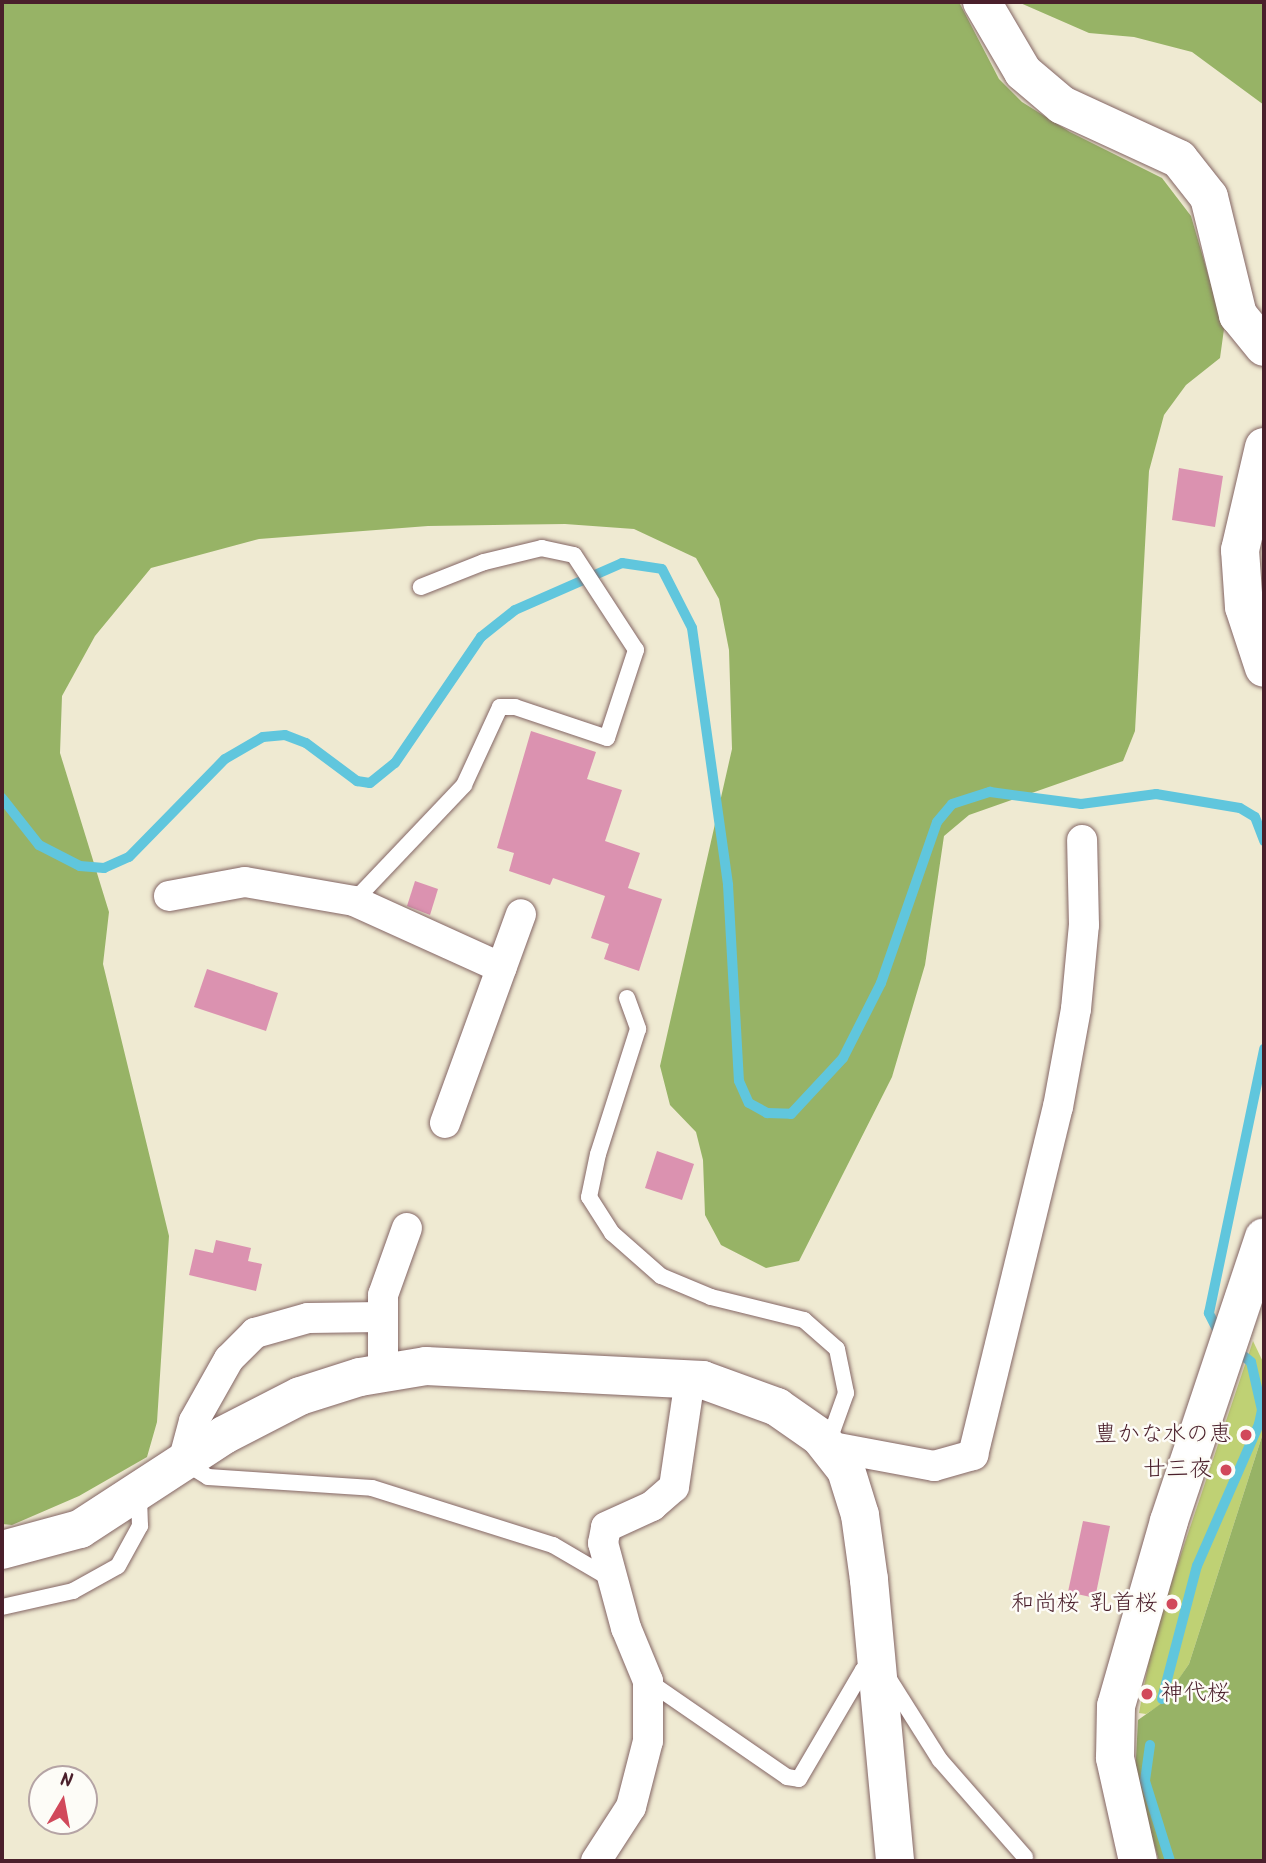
<!DOCTYPE html>
<html>
<head>
<meta charset="utf-8">
<style>
	body { margin:0 }
	#map { position:relative; width:1266px; height:1863px; overflow:hidden; background:#efead2; font-family:Kalam,"Klee One",sans-serif }
	div>[style] { position:absolute }
	.green>* { inset:0; background:#bfd174 }
	.forest>* { inset:0; background:#97b366 }
	.stream>* { height:10px; margin:-5px; padding:0 5px; transform-origin:5px; border-radius:5px; background:#60c6dd }
	.building>* { inset:0; background:#db92b0 }
	.roads { filter:drop-shadow(0 0 2px #846665) drop-shadow(0 0 2px #846665) }
	.service>* { height:16px; margin:-8px; padding:0 8px; transform-origin:8px; border-radius:8px; background:#fff }
	.minor>* { height:30px; margin:-15px; padding:0 15px; transform-origin:15px; border-radius:15px; background:#fff }
	.tertiary>* { height:38px; margin:-19px; padding:0 19px; transform-origin:19px; border-radius:19px; background:#fff }
	.dots>* { width:19px; height:19px; translate:-50% -50%; box-sizing:border-box; border:4px solid #fdfcf7; border-radius:50% }
	span { translate:-50% -50%; white-space:nowrap; text-align:center; line-height:1.15; -webkit-text-stroke:5px #fdfcf7; paint-order:stroke }
	.poi-label { font-size:23px; color:#4a1f2b }
	.right { translate:-100% -50%; text-align:right }
	.left { translate:0 -50%; text-align:left }
	.frame { position:absolute; inset:0; border:4px solid #4a1f2b; pointer-events:none }
	.north { position:absolute; left:28px; top:1765px; width:70px; height:70px; box-sizing:border-box; background:#fdfcf7; border:2px solid #b5a4a5; border-radius:50%; rotate:10deg; font-size:19px; font-weight:700; line-height:28px; text-align:center; color:#4a1f2b }
	.north::after { content:''; display:block; margin:auto; width:24px; height:32px; background:#d1495b; clip-path:polygon(50% 0,100% 100%,50% 72%,0 100%) }
</style>
</head>
<body>
<div id="map">
	<div class="green">
		<i style="clip-path:polygon(1253px 1341px,1264px 1364px,1264px 1430px,1189px 1664px,1162px 1704px,1146px 1714px,1139px 1713px,1154px 1634px)"></i>
	</div>
	<div class="forest">
		<i style="clip-path:polygon(2px 2px,959px 2px,999px 79px,1022px 102px,1070px 132px,1162px 178px,1191px 216px,1224px 329px,1220px 358px,1186px 385px,1164px 415px,1149px 471px,1135px 731px,1123px 761px,969px 815px,944px 836px,925px 965px,892px 1077px,799px 1261px,766px 1268px,721px 1245px,705px 1215px,703px 1160px,696px 1132px,670px 1105px,660px 1066px,732px 749px,729px 650px,719px 599px,696px 558px,634px 529px,565px 524px,428px 526px,259px 539px,151px 568px,95px 636px,62px 696px,60px 753px,109px 912px,103px 964px,169px 1236px,157px 1422px,147px 1457px,79px 1496px,12px 1525px,2px 1524px)"></i>
		<i style="clip-path:polygon(1018px 2px,1264px 2px,1264px 105px,1192px 52px,1134px 37px,1089px 33px)"></i>
		<i style="clip-path:polygon(1264px 1430px,1264px 1861px,1159px 1861px,1135px 1777px,1138px 1720px,1162px 1703px,1189px 1664px)"></i>
	</div>
	<div class="stream">
		<i style="left:2px;top:798px;width:60px;rotate:51.8deg"></i>
		<i style="left:39px;top:845px;width:46px;rotate:27.1deg"></i>
		<i style="left:80px;top:866px;width:24px;rotate:5deg"></i>
		<i style="left:104px;top:868px;width:27px;rotate:-24deg"></i>
		<i style="left:129px;top:857px;width:137px;rotate:-45.6deg"></i>
		<i style="left:225px;top:759px;width:44px;rotate:-30.1deg"></i>
		<i style="left:263px;top:737px;width:22px;rotate:-5deg"></i>
		<i style="left:285px;top:735px;width:22px;rotate:21deg"></i>
		<i style="left:306px;top:743px;width:64px;rotate:36.7deg"></i>
		<i style="left:357px;top:781px;width:13px;rotate:9deg"></i>
		<i style="left:370px;top:783px;width:32px;rotate:-39deg"></i>
		<i style="left:395px;top:763px;width:153px;rotate:-55.7deg"></i>
		<i style="left:481px;top:637px;width:43px;rotate:-38.5deg"></i>
		<i style="left:515px;top:610px;width:117px;rotate:-23.7deg"></i>
		<i style="left:622px;top:563px;width:40px;rotate:8.5deg"></i>
		<i style="left:662px;top:569px;width:66px;rotate:63deg"></i>
		<i style="left:692px;top:628px;width:260px;rotate:82deg"></i>
		<i style="left:728px;top:885px;width:196px;rotate:86.8deg"></i>
		<i style="left:739px;top:1081px;width:24px;rotate:66deg"></i>
		<i style="left:749px;top:1103px;width:21px;rotate:29deg"></i>
		<i style="left:767px;top:1113px;width:24px;rotate:2deg"></i>
		<i style="left:791px;top:1114px;width:76px;rotate:-47.1deg"></i>
		<i style="left:843px;top:1058px;width:84px;rotate:-63.1deg"></i>
		<i style="left:881px;top:983px;width:170px;rotate:-70.8deg"></i>
		<i style="left:937px;top:822px;width:23px;rotate:-50deg"></i>
		<i style="left:952px;top:804px;width:40px;rotate:-18deg"></i>
		<i style="left:990px;top:792px;width:92px;rotate:7.5deg"></i>
		<i style="left:1081px;top:804px;width:76px;rotate:-7.6deg"></i>
		<i style="left:1156px;top:794px;width:85px;rotate:9.5deg"></i>
		<i style="left:1240px;top:808px;width:17px;rotate:31deg"></i>
		<i style="left:1255px;top:817px;width:26px;rotate:69deg"></i>
		<i style="left:1221px;top:1337px;width:27px;rotate:-117deg"></i>
		<i style="left:1209px;top:1313px;width:270px;rotate:-78.2deg"></i>
		<i style="left:1162px;top:1699px;width:138px;rotate:-75.3deg"></i>
		<i style="left:1197px;top:1566px;width:155px;rotate:-66.4deg"></i>
		<i style="left:1259px;top:1424px;width:14px;rotate:-78deg"></i>
		<i style="left:1262px;top:1410px;width:49px;rotate:-102.9deg"></i>
		<i style="left:1251px;top:1362px;width:21px;rotate:-141deg"></i>
		<i style="left:1150px;top:1745px;width:36px;rotate:98deg"></i>
		<i style="left:1145px;top:1781px;width:84px;rotate:72.6deg"></i>
	</div>
	<div class="building">
		<i style="clip-path:polygon(1179px 468px,1223px 476px,1215px 527px,1172px 520px)"></i>
		<i style="clip-path:polygon(531px 731px,596px 752px,587px 779px,622px 790px,605px 841px,640px 853px,628px 888px,662px 899px,639px 971px,604px 959px,609px 944px,591px 938px,605px 896px,553px 878px,550px 885px,509px 871px,514px 853px,497px 848px)"></i>
		<i style="clip-path:polygon(415px 881px,438px 889px,430px 915px,407px 906px)"></i>
		<i style="clip-path:polygon(207px 969px,278px 993px,266px 1031px,194px 1007px)"></i>
		<i style="clip-path:polygon(657px 1151px,694px 1164px,682px 1200px,645px 1188px)"></i>
		<i style="clip-path:polygon(216px 1240px,251px 1248px,248px 1261px,262px 1264px,256px 1291px,189px 1275px,195px 1249px,213px 1253px)"></i>
		<i style="clip-path:polygon(1083px 1521px,1110px 1526px,1095px 1598px,1068px 1592px)"></i>
	</div>
	<div class="roads">
		<div class="service">
			<i style="left:354px;top:901px;width:160px;rotate:-46.5deg"></i>
			<i style="left:464px;top:785px;width:86px;rotate:-65.2deg"></i>
			<i style="left:500px;top:707px;width:15px"></i>
			<i style="left:515px;top:707px;width:97px;rotate:18.6deg"></i>
			<i style="left:607px;top:738px;width:93px;rotate:-71.8deg"></i>
			<i style="left:636px;top:650px;width:113px;rotate:-123.1deg"></i>
			<i style="left:574px;top:555px;width:33px;rotate:-168deg"></i>
			<i style="left:542px;top:548px;width:60px;rotate:166.4deg"></i>
			<i style="left:484px;top:562px;width:68px;rotate:158.4deg"></i>
			<i style="left:627px;top:998px;width:33px;rotate:70deg"></i>
			<i style="left:638px;top:1029px;width:131px;rotate:107.7deg"></i>
			<i style="left:598px;top:1154px;width:44px;rotate:101.8deg"></i>
			<i style="left:589px;top:1197px;width:43px;rotate:57.4deg"></i>
			<i style="left:612px;top:1233px;width:65px;rotate:41.3deg"></i>
			<i style="left:661px;top:1276px;width:54px;rotate:22.8deg"></i>
			<i style="left:711px;top:1297px;width:96px;rotate:13.9deg"></i>
			<i style="left:804px;top:1320px;width:44px;rotate:41.3deg"></i>
			<i style="left:837px;top:1349px;width:45px;rotate:78.4deg"></i>
			<i style="left:846px;top:1393px;width:53px;rotate:109.8deg"></i>
			<i style="left:184px;top:1462px;width:28px;rotate:32deg"></i>
			<i style="left:208px;top:1477px;width:164px;rotate:3.8deg"></i>
			<i style="left:372px;top:1488px;width:190px;rotate:17.5deg"></i>
			<i style="left:553px;top:1545px;width:67px;rotate:30.4deg"></i>
			<i style="left:2px;top:1607px;width:73px;rotate:-12.7deg"></i>
			<i style="left:73px;top:1591px;width:51px;rotate:-29.1deg"></i>
			<i style="left:118px;top:1566px;width:46px;rotate:-61.2deg"></i>
			<i style="left:140px;top:1526px;width:33px;rotate:-92deg"></i>
			<i style="left:887px;top:1676px;width:99px;rotate:57.8deg"></i>
			<i style="left:940px;top:1760px;width:129px;rotate:48.8deg"></i>
			<i style="left:648px;top:1681px;width:169px;rotate:34.6deg"></i>
			<i style="left:787px;top:1777px;width:12px;rotate:9deg"></i>
			<i style="left:799px;top:1779px;width:126px;rotate:-59.6deg"></i>
			<i style="left:863px;top:1670px;width:12px;rotate:-35deg"></i>
		</div>
		<div class="minor">
			<i style="left:169px;top:896px;width:77px;rotate:-10.4deg"></i>
			<i style="left:245px;top:882px;width:111px;rotate:9.9deg"></i>
			<i style="left:354px;top:901px;width:162px;rotate:24.4deg"></i>
			<i style="left:445px;top:1123px;width:222px;rotate:-70deg"></i>
			<i style="left:383px;top:1373px;width:78px;rotate:-90deg"></i>
			<i style="left:383px;top:1295px;width:71px;rotate:-70.3deg"></i>
			<i style="left:827px;top:1446px;width:109px;rotate:10.6deg"></i>
			<i style="left:934px;top:1466px;width:41px;rotate:-15.8deg"></i>
			<i style="left:973px;top:1455px;width:358px;rotate:-76.3deg"></i>
			<i style="left:1058px;top:1107px;width:100px;rotate:-79.6deg"></i>
			<i style="left:1076px;top:1009px;width:84px;rotate:-84.6deg"></i>
			<i style="left:1084px;top:925px;width:85px;rotate:-91.3deg"></i>
			<i style="left:183px;top:1462px;width:42px;rotate:-75deg"></i>
			<i style="left:194px;top:1421px;width:71px;rotate:-60.6deg"></i>
			<i style="left:229px;top:1359px;width:37px;rotate:-45deg"></i>
			<i style="left:255px;top:1333px;width:55px;rotate:-15.8deg"></i>
			<i style="left:308px;top:1318px;width:74px;rotate:-0.8deg"></i>
			<i style="left:596px;top:1861px;width:64px;rotate:-57.1deg"></i>
			<i style="left:631px;top:1807px;width:68px;rotate:-75.6deg"></i>
			<i style="left:648px;top:1741px;width:60px;rotate:-90deg"></i>
			<i style="left:648px;top:1681px;width:57px;rotate:-112.5deg"></i>
			<i style="left:626px;top:1628px;width:88px;rotate:-105.1deg"></i>
			<i style="left:603px;top:1543px;width:16px;rotate:-79deg"></i>
			<i style="left:606px;top:1527px;width:51px;rotate:-24.5deg"></i>
			<i style="left:652px;top:1506px;width:29px;rotate:-41deg"></i>
			<i style="left:674px;top:1487px;width:109px;rotate:-81.6deg"></i>
		</div>
		<div class="tertiary">
			<i style="left:982px;top:2px;width:81px;rotate:59.6deg"></i>
			<i style="left:1023px;top:72px;width:51px;rotate:40.2deg"></i>
			<i style="left:1062px;top:105px;width:129px;rotate:24.8deg"></i>
			<i style="left:1179px;top:159px;width:48px;rotate:51.7deg"></i>
			<i style="left:1209px;top:197px;width:122px;rotate:76.2deg"></i>
			<i style="left:1238px;top:315px;width:41px;rotate:50.9deg"></i>
			<i style="left:1264px;top:447px;width:106px;rotate:103.1deg"></i>
			<i style="left:1240px;top:550px;width:57px;rotate:86deg"></i>
			<i style="left:1244px;top:607px;width:64px;rotate:71.8deg"></i>
			<i style="left:2px;top:1550px;width:81px;rotate:-15.1deg"></i>
			<i style="left:80px;top:1529px;width:172px;rotate:-33.1deg"></i>
			<i style="left:224px;top:1435px;width:85px;rotate:-27.2deg"></i>
			<i style="left:300px;top:1396px;width:63px;rotate:-17.6deg"></i>
			<i style="left:360px;top:1377px;width:67px;rotate:-9.5deg"></i>
			<i style="left:426px;top:1366px;width:277px;rotate:2.9deg"></i>
			<i style="left:703px;top:1380px;width:79px;rotate:20deg"></i>
			<i style="left:777px;top:1407px;width:52px;rotate:34.9deg"></i>
			<i style="left:820px;top:1437px;width:42px;rotate:51.8deg"></i>
			<i style="left:846px;top:1470px;width:47px;rotate:72.7deg"></i>
			<i style="left:860px;top:1515px;width:66px;rotate:82.1deg"></i>
			<i style="left:869px;top:1580px;width:282px;rotate:84.7deg"></i>
			<i style="left:1138px;top:1861px;width:106px;rotate:-102.6deg"></i>
			<i style="left:1115px;top:1758px;width:52px;rotate:-88.9deg"></i>
			<i style="left:1116px;top:1706px;width:192px;rotate:-74deg"></i>
			<i style="left:1169px;top:1521px;width:299px;rotate:-71.5deg"></i>
		</div>
	</div>
	<div class="dots">
		<i style="left:1246px;top:1435px;background:#d1495b"></i>
		<i style="left:1226px;top:1470px;background:#d1495b"></i>
		<i style="left:1172px;top:1604px;background:#d1495b"></i>
		<i style="left:1147px;top:1694px;background:#d1495b"></i>
	</div>
	<div class="poi-label">
		<span class="right" style="left:1232px;top:1435px">豊かな水の恵</span>
		<span class="right" style="left:1212px;top:1470px">廿三夜</span>
		<span class="right" style="left:1158px;top:1604px">和尚桜 乳首桜</span>
		<span class="left" style="left:1161px;top:1694px">神代桜</span>
	</div>
	<div class="frame"></div>
	<div class="north">N</div>
</div>
</body>
</html>
